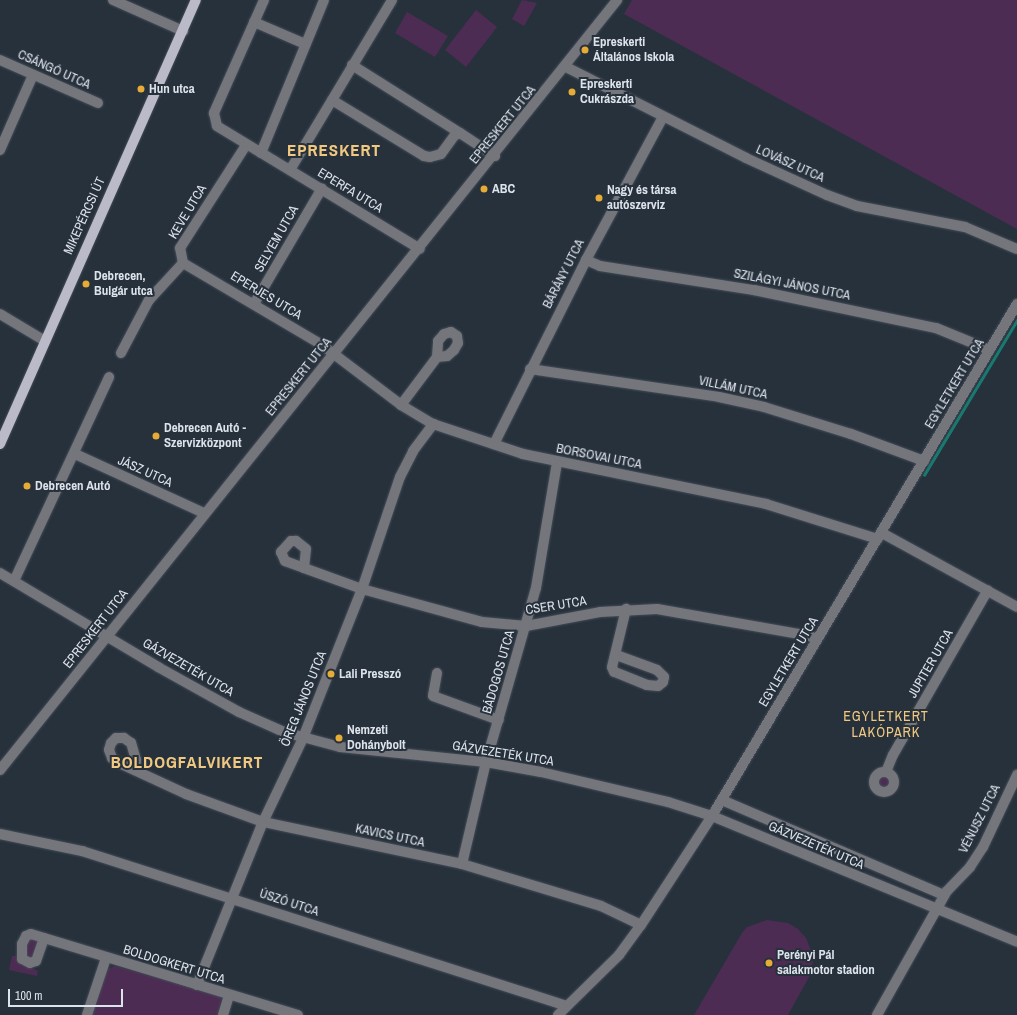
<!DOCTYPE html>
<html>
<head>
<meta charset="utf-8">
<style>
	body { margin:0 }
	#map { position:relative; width:1017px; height:1015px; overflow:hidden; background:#27313c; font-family:"Archivo Narrow",sans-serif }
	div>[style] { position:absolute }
	.green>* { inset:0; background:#4d2c53 }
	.round { border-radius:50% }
	.stream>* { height:2.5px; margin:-1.25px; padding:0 1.25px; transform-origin:1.25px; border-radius:1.25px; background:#187a70 }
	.roads { filter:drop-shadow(0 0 1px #444d58) drop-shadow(0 0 1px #444d58) }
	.minor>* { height:10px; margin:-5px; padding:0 5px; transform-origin:5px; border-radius:5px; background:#75757c }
	.minor>.ring { margin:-5px; padding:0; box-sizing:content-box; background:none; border:10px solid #75757c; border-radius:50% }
	.major>* { height:10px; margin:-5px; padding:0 5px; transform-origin:5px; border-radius:5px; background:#bbbac9 }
	.dots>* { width:11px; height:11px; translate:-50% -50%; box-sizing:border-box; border:2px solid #27313c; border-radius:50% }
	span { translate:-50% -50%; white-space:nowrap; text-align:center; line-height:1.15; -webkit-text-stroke:4px #27313c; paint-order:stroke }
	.poi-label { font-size:13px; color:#dde3eb; font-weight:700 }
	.left { translate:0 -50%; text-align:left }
	.street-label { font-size:13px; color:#dde3eb }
	.neighbourhood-label { font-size:14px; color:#f0c881; letter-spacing:1px }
	.district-label { font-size:17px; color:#f0c881; font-weight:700; letter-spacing:1px }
	.scale { position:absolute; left:8px; top:989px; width:115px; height:18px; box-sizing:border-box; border:2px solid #dde3eb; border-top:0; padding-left:5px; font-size:12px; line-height:14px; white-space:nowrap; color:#dde3eb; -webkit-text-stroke:3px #27313c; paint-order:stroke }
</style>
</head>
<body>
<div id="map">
	<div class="green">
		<i style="clip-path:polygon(522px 0,537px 3px,524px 26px,512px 19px)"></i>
		<i style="clip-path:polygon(632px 0,1017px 0,1017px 229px,624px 14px)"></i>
		<i style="clip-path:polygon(476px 10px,497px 27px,466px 67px,445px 50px)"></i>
		<i style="clip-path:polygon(407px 12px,448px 36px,435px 57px,395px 33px)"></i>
		<i class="round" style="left:877px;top:775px;width:14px;height:14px"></i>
		<i style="clip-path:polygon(767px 920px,788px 923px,798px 929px,806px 938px,814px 958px,809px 977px,788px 1015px,694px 1015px,742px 933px,747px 927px)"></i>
		<i style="clip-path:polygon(31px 938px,39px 941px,33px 958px,27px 957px,26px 943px)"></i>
		<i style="clip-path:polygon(12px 956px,18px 956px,23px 964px,38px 971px,37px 976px,9px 970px)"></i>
		<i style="clip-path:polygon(115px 966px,223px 997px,221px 1015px,91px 1015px,107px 969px)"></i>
	</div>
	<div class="stream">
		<i style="left:924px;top:475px;width:181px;rotate:-59deg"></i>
	</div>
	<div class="roads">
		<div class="minor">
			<i style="left:113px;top:0;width:77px;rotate:23.9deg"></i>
			<i style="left:264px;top:0;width:124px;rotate:113.9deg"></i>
			<i style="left:214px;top:113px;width:13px;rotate:77deg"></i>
			<i style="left:217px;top:126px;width:237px;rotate:31.2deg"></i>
			<i style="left:254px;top:22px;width:56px;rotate:23.3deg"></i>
			<i style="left:0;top:60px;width:107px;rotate:23.7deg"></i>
			<i style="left:352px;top:65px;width:128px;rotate:32.2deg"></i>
			<i style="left:566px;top:67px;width:202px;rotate:26.8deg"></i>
			<i style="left:746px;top:158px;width:89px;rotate:24.6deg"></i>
			<i style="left:827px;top:195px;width:32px;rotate:20deg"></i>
			<i style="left:857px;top:206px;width:110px;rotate:11deg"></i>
			<i style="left:965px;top:227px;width:56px;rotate:22.9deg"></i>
			<i style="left:332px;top:100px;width:108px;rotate:31.3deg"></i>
			<i style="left:424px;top:156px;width:6px;rotate:9deg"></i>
			<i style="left:430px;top:157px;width:11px;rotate:-15deg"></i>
			<i style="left:441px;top:154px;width:24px;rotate:-54deg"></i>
			<i style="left:455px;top:135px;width:5px;rotate:-22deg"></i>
			<i style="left:460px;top:133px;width:42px;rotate:33.3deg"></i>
			<i style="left:0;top:150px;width:82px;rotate:-66.3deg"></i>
			<i style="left:261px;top:153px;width:165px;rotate:-67.6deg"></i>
			<i style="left:290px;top:170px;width:198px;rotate:-59deg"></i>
			<i style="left:586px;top:260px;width:15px;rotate:23deg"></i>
			<i style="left:600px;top:266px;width:156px;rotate:8.9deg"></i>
			<i style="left:754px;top:290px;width:186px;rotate:11.8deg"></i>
			<i style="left:936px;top:328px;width:58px;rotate:22.2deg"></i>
			<i style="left:183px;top:263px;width:161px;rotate:30.5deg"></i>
			<i style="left:322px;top:345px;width:99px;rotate:37.2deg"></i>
			<i style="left:401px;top:405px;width:37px;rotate:31deg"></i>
			<i style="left:433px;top:424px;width:95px;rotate:18.4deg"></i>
			<i style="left:523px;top:454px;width:248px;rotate:11.6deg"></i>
			<i style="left:766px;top:504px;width:117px;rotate:17.4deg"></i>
			<i style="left:254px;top:304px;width:134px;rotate:-59.6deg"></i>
			<i style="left:0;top:314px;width:52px;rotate:31deg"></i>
			<i style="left:121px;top:353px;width:60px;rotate:-62.2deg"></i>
			<i style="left:149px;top:300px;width:50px;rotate:-47.4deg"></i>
			<i style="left:183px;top:263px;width:15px;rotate:-101deg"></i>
			<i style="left:180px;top:248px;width:122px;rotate:-57.3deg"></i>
			<i style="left:530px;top:369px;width:191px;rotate:8.4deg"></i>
			<i style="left:719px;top:397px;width:46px;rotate:12.5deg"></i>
			<i style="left:764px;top:407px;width:91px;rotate:17.2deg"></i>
			<i style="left:851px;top:434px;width:78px;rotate:20.3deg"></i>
			<i style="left:401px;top:405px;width:60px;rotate:-53.1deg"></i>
			<i style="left:437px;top:357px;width:16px;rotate:-86deg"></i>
			<i style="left:438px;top:341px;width:9px;rotate:-49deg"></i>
			<i style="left:444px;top:334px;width:7px;rotate:-16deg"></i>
			<i style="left:451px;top:332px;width:7px;rotate:34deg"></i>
			<i style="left:457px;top:336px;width:7px;rotate:82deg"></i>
			<i style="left:458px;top:343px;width:8px;rotate:120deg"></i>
			<i style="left:454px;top:350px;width:9px;rotate:139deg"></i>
			<i style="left:447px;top:356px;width:10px;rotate:174deg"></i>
			<i style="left:494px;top:444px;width:206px;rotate:-63.4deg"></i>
			<i style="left:586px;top:260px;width:162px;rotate:-61.7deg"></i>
			<i style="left:75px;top:454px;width:142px;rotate:24.6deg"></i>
			<i style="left:882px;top:533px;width:154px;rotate:28.7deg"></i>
			<i style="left:304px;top:568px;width:19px;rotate:-84deg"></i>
			<i style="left:306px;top:549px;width:13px;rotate:-141deg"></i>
			<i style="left:296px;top:541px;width:5px;rotate:180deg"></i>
			<i style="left:291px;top:541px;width:15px;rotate:132deg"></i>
			<i style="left:281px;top:552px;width:10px;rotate:66deg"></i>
			<i style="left:285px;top:561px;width:20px;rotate:20deg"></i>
			<i style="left:304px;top:568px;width:62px;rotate:19.9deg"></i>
			<i style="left:362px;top:589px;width:124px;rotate:15.4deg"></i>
			<i style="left:482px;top:622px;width:44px;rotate:5.2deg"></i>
			<i style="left:526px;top:626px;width:75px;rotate:-10.7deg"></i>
			<i style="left:600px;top:612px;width:57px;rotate:-3deg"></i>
			<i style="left:657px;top:609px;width:155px;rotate:10deg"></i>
			<i style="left:810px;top:636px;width:8px;rotate:30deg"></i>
			<i style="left:0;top:573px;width:184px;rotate:30.7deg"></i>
			<i style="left:158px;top:667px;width:93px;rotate:29.1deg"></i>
			<i style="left:239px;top:712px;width:49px;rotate:24deg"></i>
			<i style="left:284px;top:732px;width:58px;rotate:15deg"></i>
			<i style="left:340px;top:747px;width:147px;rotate:5.9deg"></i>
			<i style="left:486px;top:762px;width:56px;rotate:10.3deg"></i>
			<i style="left:541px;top:772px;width:130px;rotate:13.3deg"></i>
			<i style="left:668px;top:802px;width:46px;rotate:17.7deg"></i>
			<i style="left:712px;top:816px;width:330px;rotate:22.4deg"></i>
			<i style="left:14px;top:581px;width:225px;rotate:-65deg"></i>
			<i style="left:619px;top:656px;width:40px;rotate:20.2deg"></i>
			<i style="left:657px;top:670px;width:10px;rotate:45deg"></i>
			<i style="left:664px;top:677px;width:5px;rotate:101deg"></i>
			<i style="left:663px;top:682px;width:6px;rotate:141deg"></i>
			<i style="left:658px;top:686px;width:11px;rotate:-175deg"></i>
			<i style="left:647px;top:685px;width:35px;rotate:-158deg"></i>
			<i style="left:614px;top:672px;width:5px;rotate:-112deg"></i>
			<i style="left:612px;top:667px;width:60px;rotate:-76.4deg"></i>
			<i style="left:437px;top:673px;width:23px;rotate:100deg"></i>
			<i style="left:433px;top:696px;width:70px;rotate:20deg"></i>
			<i style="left:0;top:770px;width:987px;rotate:-51.29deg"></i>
			<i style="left:135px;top:770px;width:10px;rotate:-84deg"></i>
			<i style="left:136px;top:760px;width:18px;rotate:-106deg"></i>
			<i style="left:131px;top:743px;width:9px;rotate:-144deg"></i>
			<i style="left:124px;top:738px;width:8px;rotate:180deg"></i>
			<i style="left:116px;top:738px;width:7px;rotate:135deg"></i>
			<i style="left:111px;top:743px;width:7px;rotate:106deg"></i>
			<i style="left:109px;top:750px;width:9px;rotate:69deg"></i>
			<i style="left:112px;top:758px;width:9px;rotate:36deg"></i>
			<i style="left:119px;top:763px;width:74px;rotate:24.8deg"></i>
			<i style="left:186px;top:794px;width:82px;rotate:20deg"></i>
			<i style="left:263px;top:822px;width:203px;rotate:11.9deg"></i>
			<i style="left:462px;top:864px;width:145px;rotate:16.8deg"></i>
			<i style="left:601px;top:906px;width:44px;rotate:25.4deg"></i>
			<i style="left:886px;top:772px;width:18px;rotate:-68deg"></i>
			<i style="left:893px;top:755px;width:190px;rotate:-60.1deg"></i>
			<i class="ring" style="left:874px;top:772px;width:10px;height:10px"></i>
			<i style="left:722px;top:800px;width:241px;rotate:23.2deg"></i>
			<i style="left:0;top:834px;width:84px;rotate:11.7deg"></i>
			<i style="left:82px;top:851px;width:509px;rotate:17.72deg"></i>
			<i style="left:462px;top:864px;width:105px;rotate:-76.8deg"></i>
			<i style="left:486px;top:762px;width:181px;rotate:-74deg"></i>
			<i style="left:536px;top:588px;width:128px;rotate:-80.5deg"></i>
			<i style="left:44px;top:938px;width:24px;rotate:109deg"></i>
			<i style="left:36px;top:961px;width:6px;rotate:162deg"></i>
			<i style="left:30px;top:963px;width:9px;rotate:-153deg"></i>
			<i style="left:22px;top:959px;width:15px;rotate:-90deg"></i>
			<i style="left:22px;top:944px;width:9px;rotate:-63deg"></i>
			<i style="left:26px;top:936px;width:5px;rotate:-22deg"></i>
			<i style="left:31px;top:934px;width:279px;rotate:16.9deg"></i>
			<i style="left:197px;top:985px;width:176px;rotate:-68deg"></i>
			<i style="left:263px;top:822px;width:93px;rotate:-64.5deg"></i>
			<i style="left:303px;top:738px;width:160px;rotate:-68.4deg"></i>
			<i style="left:362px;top:589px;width:118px;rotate:-71.3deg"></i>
			<i style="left:400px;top:477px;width:29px;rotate:-63deg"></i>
			<i style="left:413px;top:451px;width:34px;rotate:-53deg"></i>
			<i style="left:87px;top:1015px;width:60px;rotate:-71.6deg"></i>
			<i style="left:223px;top:1015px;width:21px;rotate:-73deg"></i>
			<i style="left:558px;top:1015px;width:86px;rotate:-44.5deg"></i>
			<i style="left:619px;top:955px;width:37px;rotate:-54deg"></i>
			<i style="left:641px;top:925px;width:130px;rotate:-56.9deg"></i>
			<i style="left:712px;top:816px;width:596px;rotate:-59.22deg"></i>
			<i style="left:877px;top:1015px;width:142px;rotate:-60.6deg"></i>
			<i style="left:947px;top:891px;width:33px;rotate:-46deg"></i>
			<i style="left:970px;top:867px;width:24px;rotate:-57deg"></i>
			<i style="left:983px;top:847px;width:80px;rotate:-64.7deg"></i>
		</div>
		<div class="major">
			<i style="left:0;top:444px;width:485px;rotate:-66.2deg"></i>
		</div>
	</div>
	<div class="dots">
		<i style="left:585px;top:50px;background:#e6ac36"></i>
		<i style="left:141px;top:89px;background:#e6ac36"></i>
		<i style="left:572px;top:92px;background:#e6ac36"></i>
		<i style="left:484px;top:189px;background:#e6ac36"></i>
		<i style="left:599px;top:198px;background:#e6ac36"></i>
		<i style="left:86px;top:284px;background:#e6ac36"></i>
		<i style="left:156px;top:436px;background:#e6ac36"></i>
		<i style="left:27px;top:486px;background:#e6ac36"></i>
		<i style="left:331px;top:674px;background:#e6ac36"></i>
		<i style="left:339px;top:738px;background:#e6ac36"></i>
		<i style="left:769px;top:963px;background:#e6ac36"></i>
	</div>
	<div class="poi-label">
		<span class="left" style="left:593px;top:50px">Epreskerti<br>Általános Iskola</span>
		<span class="left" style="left:580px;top:92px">Epreskerti<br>Cukrászda</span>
		<span class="left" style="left:149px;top:89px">Hun utca</span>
		<span class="left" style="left:492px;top:189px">ABC</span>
		<span class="left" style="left:607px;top:198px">Nagy és társa<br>autószerviz</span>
		<span class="left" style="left:94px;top:284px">Debrecen,<br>Bulgár utca</span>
		<span class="left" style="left:164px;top:436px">Debrecen Autó -<br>Szervizközpont</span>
		<span class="left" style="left:35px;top:486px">Debrecen Autó</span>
		<span class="left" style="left:339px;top:674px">Lali Presszó</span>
		<span class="left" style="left:347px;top:738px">Nemzeti<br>Dohánybolt</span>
		<span class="left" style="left:777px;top:963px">Perényi Pál<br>salakmotor stadion</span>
	</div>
	<div class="street-label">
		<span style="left:54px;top:70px;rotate:24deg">CSÁNGÓ UTCA</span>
		<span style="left:503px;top:125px;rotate:-51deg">EPRESKERT UTCA</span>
		<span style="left:790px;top:164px;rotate:24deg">LOVÁSZ UTCA</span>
		<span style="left:350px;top:191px;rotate:31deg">EPERFA UTCA</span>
		<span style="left:188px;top:212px;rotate:-59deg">KEVE UTCA</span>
		<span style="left:85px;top:216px;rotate:-66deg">MIKEPÉRCSI ÚT</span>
		<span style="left:277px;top:239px;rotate:-60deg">SELYEM UTCA</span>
		<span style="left:564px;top:274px;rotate:-63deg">BÁRÁNY UTCA</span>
		<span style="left:792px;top:285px;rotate:11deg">SZILÁGYI JÁNOS UTCA</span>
		<span style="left:266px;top:296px;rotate:31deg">EPERJES UTCA</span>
		<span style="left:299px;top:377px;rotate:-51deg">EPRESKERT UTCA</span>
		<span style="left:955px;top:384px;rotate:-59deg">EGYLETKERT UTCA</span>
		<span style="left:733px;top:388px;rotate:12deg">VILLÁM UTCA</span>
		<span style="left:599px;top:457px;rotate:11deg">BORSOVAI UTCA</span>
		<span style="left:145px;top:472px;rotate:24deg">JÁSZ UTCA</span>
		<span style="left:556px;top:606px;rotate:-9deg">CSER UTCA</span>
		<span style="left:96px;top:629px;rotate:-52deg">EPRESKERT UTCA</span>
		<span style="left:789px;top:662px;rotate:-59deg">EGYLETKERT UTCA</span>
		<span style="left:931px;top:664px;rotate:-60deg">JUPITER UTCA</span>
		<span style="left:188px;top:668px;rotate:30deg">GÁZVEZETÉK UTCA</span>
		<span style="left:499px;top:672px;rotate:-74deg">BÁDOGOS UTCA</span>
		<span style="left:304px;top:699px;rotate:-68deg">ÖREG JÁNOS UTCA</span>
		<span style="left:503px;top:754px;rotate:9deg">GÁZVEZETÉK UTCA</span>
		<span style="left:980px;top:819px;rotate:-63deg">VÉNUSZ UTCA</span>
		<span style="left:390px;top:836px;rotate:12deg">KAVICS UTCA</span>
		<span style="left:816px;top:846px;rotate:23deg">GÁZVEZETÉK UTCA</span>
		<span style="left:289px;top:903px;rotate:18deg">ÚSZÓ UTCA</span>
		<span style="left:174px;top:965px;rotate:17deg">BOLDOGKERT UTCA</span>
	</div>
	<div class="neighbourhood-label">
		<span style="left:886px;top:724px">EGYLETKERT<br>LAKÓPARK</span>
	</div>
	<div class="district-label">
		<span style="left:334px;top:150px">EPRESKERT</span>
		<span style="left:187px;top:762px">BOLDOGFALVIKERT</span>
	</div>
	<div class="scale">100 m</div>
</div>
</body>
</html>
